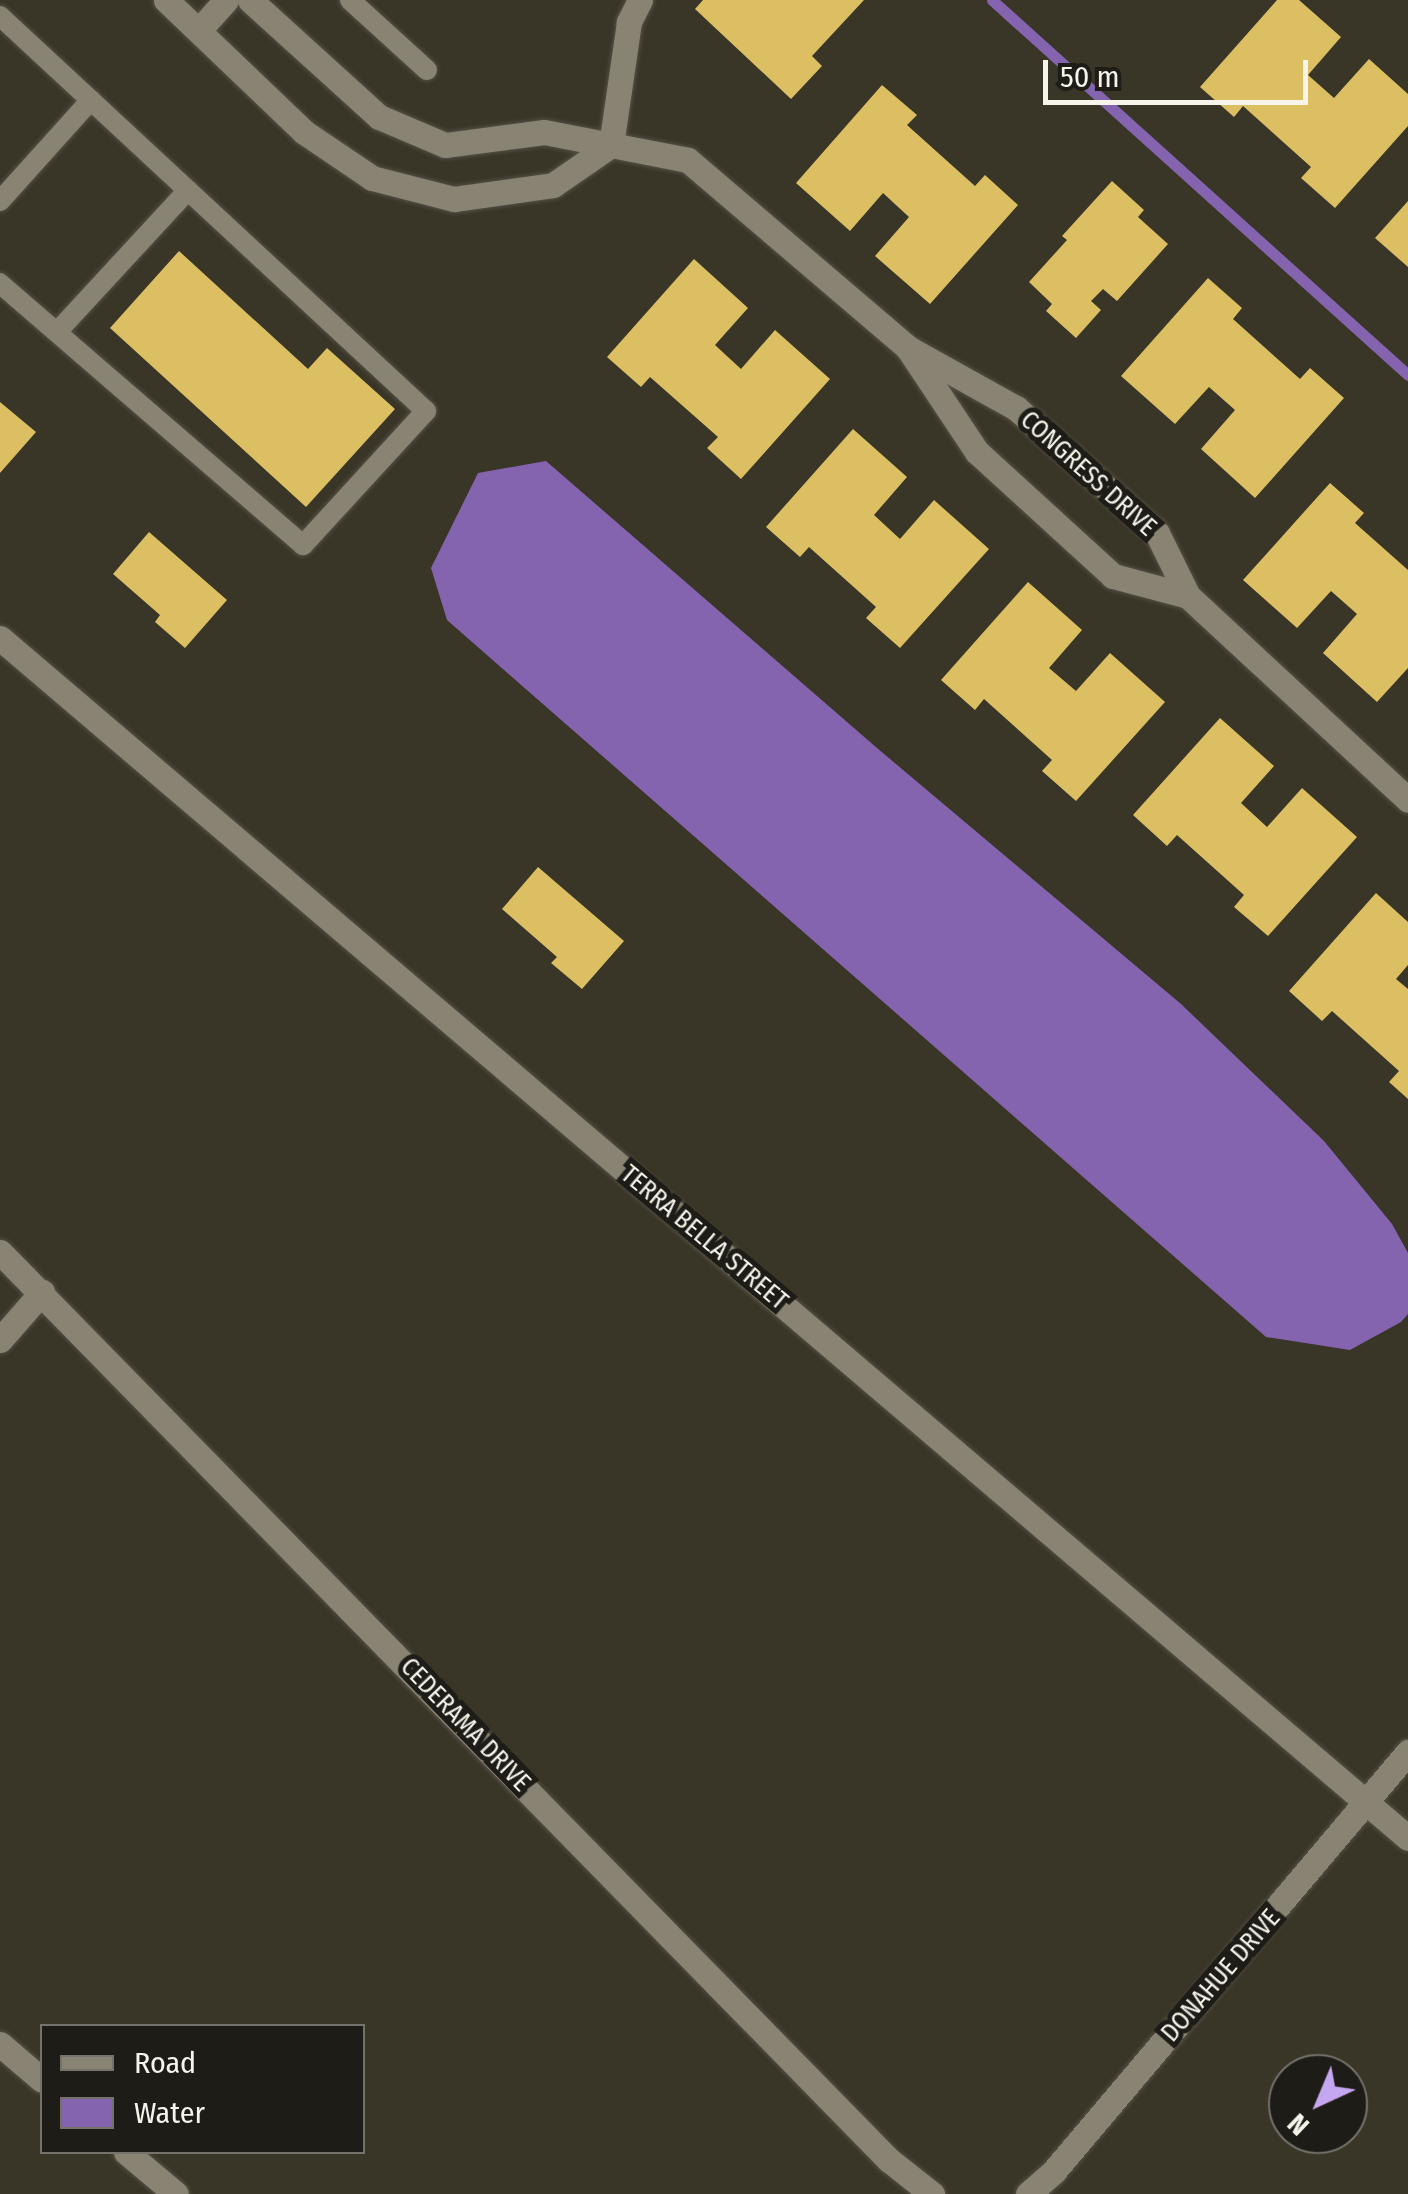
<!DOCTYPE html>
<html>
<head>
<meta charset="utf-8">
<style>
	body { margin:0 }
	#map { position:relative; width:1408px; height:2194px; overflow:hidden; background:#393527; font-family:"Fira Sans Condensed",sans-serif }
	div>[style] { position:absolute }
	.water>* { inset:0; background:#8564af }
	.stream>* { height:11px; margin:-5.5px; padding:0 5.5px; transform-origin:5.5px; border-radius:5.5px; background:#8564af }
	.building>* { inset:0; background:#dcbf63 }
	.roads { filter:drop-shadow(0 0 2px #545044) drop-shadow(0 0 2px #545044) }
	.lane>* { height:20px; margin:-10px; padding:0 10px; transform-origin:10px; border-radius:10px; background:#888373 }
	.street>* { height:25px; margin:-12.5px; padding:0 12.5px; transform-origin:12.5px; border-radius:12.5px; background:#888373 }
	span { translate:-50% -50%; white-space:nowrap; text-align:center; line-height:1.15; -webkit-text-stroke:10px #1e1c16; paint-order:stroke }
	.street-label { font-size:25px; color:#f6f4eb }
	.legend { position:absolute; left:40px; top:2024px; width:325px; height:130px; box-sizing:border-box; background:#1e1c16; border:2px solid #74726b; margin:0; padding:12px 18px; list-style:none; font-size:30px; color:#f6f4eb }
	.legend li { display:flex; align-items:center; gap:20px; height:50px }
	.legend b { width:50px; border:2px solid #74726b }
	.north { position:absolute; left:1268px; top:2054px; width:100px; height:100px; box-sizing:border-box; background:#1e1c16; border:2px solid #74726b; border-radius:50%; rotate:224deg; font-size:28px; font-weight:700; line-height:40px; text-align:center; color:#f6f4eb }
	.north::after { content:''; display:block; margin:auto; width:35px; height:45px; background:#c5a6f0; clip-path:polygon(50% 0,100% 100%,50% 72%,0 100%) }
	.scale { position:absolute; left:1043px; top:60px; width:265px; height:45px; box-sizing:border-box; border:5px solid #f6f4eb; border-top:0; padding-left:12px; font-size:30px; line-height:35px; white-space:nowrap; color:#f6f4eb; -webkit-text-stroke:8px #1e1c16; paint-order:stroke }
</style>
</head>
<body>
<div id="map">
	<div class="water">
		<i style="clip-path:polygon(546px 461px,877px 748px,1181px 1004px,1324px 1141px,1392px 1224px,1408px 1253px,1408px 1314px,1401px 1322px,1350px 1350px,1266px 1337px,447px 620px,431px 568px,478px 473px)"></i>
	</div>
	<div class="stream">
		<i style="left:992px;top:0;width:560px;rotate:42.03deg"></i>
	</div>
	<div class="building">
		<i style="clip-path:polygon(703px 0,864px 0,812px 56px,822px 66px,791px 99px,695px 9px)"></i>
		<i style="clip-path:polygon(1277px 0,1299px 0,1341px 37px,1308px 75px,1334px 98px,1369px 59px,1408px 94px,1408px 126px,1335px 208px,1301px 178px,1311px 167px,1243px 106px,1234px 117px,1200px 87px)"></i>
		<i style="clip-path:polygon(882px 85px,917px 115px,907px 125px,975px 186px,985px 175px,1018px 205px,930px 304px,875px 256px,909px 217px,883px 193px,850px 231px,796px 183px)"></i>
		<i style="clip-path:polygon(1112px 181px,1144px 210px,1138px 217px,1168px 244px,1117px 301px,1103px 289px,1091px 301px,1101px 310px,1076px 338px,1046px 311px,1052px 304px,1029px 282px,1067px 240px,1062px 236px)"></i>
		<i style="clip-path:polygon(1408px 201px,1408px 267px,1375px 238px)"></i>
		<i style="clip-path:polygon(179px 251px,308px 369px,327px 348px,395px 409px,306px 507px,110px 328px)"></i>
		<i style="clip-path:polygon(694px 259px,748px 308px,715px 345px,741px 369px,775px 330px,830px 379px,741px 479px,707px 448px,718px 437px,650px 377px,641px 387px,607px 357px)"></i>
		<i style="clip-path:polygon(1208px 278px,1242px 308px,1233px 319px,1300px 379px,1310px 368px,1344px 398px,1255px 498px,1201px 449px,1235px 410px,1209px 387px,1175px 424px,1121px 376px)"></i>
		<i style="clip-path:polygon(0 402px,36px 432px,0 473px)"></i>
		<i style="clip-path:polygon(853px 429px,907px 477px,874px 515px,900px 539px,934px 500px,989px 549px,900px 648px,866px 618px,876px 607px,809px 547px,800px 557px,766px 527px)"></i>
		<i style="clip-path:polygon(1330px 483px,1364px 513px,1355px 523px,1408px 570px,1408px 668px,1377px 702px,1323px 653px,1357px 614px,1331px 591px,1297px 628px,1243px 580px)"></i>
		<i style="clip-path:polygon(149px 532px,227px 600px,185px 648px,155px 622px,160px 615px,113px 574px)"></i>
		<i style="clip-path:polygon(1028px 582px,1082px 630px,1049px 668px,1076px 691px,1110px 653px,1165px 702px,1076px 801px,1042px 771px,1052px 760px,984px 699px,975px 710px,941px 680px)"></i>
		<i style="clip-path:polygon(1220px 718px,1274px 766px,1241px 803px,1267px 827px,1302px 788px,1357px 837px,1268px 936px,1234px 907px,1244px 895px,1177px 835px,1167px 846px,1133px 815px)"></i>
		<i style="clip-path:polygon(538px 867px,624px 941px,582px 989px,551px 963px,557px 957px,502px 909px)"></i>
		<i style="clip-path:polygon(1376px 893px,1408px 922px,1408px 965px,1396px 979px,1408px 989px,1408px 1099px,1389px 1082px,1399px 1071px,1332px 1011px,1322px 1021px,1289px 991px)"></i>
	</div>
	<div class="roads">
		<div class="lane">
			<i style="left:350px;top:0;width:104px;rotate:42.3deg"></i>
			<i style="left:0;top:16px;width:581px;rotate:42.84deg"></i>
			<i style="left:426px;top:411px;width:182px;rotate:132.5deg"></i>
			<i style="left:303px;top:545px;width:401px;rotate:-139.2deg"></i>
			<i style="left:0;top:201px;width:136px;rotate:-48deg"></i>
			<i style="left:57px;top:332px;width:193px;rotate:-47.3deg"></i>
		</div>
		<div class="street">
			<i style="left:166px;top:0;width:191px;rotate:43.7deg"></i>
			<i style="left:304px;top:132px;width:82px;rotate:34.1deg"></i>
			<i style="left:372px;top:178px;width:85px;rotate:14.4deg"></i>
			<i style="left:454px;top:199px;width:100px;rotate:-8deg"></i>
			<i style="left:553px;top:185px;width:70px;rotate:-34.6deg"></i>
			<i style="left:611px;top:145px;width:68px;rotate:-169deg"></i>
			<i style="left:544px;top:132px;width:100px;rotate:172.5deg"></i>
			<i style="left:445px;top:145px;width:72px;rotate:-157deg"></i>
			<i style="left:379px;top:117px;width:174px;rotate:-137.8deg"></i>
			<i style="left:640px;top:0;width:25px;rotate:117deg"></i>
			<i style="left:629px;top:22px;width:124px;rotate:98.3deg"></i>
			<i style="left:611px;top:145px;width:78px;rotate:11deg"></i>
			<i style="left:688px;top:160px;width:289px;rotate:40.5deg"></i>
			<i style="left:908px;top:348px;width:124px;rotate:29.1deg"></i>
			<i style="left:1016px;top:408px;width:188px;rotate:41.6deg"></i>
			<i style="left:1157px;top:533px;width:70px;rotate:63.8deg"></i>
			<i style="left:1188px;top:596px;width:78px;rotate:-165.1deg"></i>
			<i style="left:1113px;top:576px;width:184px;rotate:-137.6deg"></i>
			<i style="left:977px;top:452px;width:125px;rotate:-123.6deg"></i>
			<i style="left:199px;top:30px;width:40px;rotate:-48deg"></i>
			<i style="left:1188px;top:596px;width:300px;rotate:42.8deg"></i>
			<i style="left:0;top:638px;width:1850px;rotate:40.44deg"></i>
			<i style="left:0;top:1252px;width:1271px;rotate:45.61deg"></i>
			<i style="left:889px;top:2160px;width:55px;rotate:38.3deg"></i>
			<i style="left:0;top:1340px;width:64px;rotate:-48.8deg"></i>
			<i style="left:0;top:2044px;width:55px;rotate:40.6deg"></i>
			<i style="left:126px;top:2152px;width:65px;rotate:40deg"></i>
			<i style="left:1028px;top:2194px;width:35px;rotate:-41deg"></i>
			<i style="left:1054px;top:2171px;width:549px;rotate:-49.81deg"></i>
		</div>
	</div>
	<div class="street-label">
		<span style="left:1088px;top:474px;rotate:42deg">CONGRESS DRIVE</span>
		<span style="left:704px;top:1238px;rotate:40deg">TERRA BELLA STREET</span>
		<span style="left:465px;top:1725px;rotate:46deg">CEDERAMA DRIVE</span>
		<span style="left:1221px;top:1976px;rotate:-49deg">DONAHUE DRIVE</span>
	</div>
	<ul class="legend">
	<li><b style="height:12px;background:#888373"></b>Road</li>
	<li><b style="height:28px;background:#8564af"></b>Water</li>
	</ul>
	<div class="north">N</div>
	<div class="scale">50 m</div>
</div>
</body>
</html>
